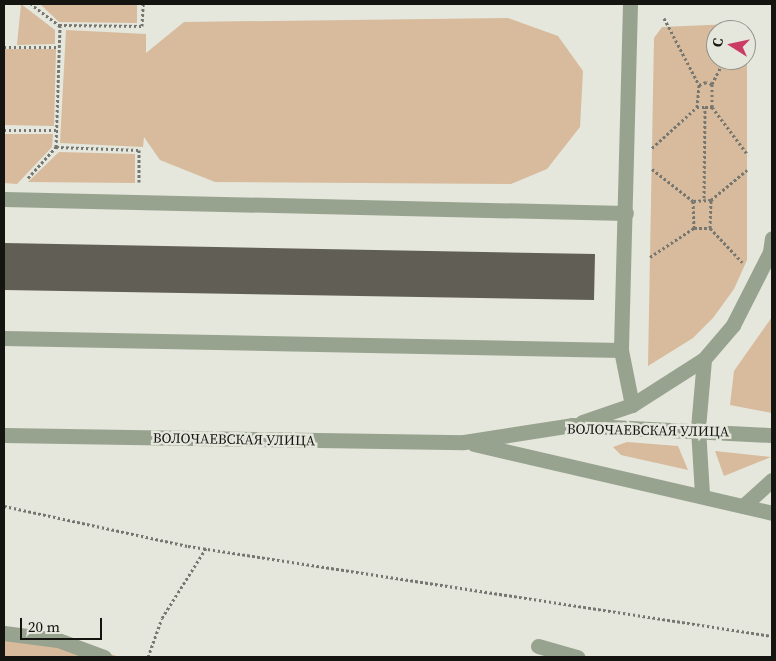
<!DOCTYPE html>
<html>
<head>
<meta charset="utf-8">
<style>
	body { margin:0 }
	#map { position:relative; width:776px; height:661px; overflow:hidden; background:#e5e6dc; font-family:"Source Serif 4",serif }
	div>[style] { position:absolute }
	.green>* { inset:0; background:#d7bb9c }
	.building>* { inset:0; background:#615e55 }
	.path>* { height:3px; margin-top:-1.5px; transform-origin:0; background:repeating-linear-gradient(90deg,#767771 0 2.5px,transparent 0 5px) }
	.minor>* { height:15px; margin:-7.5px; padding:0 7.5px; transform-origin:7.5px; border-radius:7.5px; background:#97a38e }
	span { translate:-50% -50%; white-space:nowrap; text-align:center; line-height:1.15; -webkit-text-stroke:5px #e5e6dc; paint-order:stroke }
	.street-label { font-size:14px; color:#141411 }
	.frame { position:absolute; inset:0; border:5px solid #141411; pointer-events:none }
	.north { position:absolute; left:706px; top:20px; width:50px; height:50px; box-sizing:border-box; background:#e5e6dc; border:1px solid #91928b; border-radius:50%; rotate:280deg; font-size:14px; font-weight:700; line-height:20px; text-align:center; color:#141411 }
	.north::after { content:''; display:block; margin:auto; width:18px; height:22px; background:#ca3c64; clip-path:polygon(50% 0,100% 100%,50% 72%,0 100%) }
	.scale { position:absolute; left:20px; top:618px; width:82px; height:22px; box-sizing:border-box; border:2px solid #141411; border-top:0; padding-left:6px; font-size:15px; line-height:18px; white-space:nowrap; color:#141411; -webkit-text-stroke:4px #e5e6dc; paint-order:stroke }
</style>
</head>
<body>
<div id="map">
	<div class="green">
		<i style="clip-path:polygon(21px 4px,55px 30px,55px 44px,17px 45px)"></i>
		<i style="clip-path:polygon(40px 4px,137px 4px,137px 23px,59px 22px)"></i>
		<i style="clip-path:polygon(508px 18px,558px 36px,583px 71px,580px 127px,547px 169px,511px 184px,215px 182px,160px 160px,144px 137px,143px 147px,60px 143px,66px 30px,146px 34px,146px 53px,184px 22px)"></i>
		<i style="clip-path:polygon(732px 24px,742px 30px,716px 30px,716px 60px,746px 60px,747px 33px,747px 260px,734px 289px,713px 318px,693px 338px,648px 366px,654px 38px,662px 27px)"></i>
		<i style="clip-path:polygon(4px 49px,56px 49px,54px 126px,4px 125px)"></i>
		<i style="clip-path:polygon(4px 134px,53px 134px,52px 147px,17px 184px,4px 183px)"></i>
		<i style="clip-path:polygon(59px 152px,135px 154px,135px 183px,28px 182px)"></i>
		<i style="clip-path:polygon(772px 317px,772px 413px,730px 405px,734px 371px)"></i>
		<i style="clip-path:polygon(627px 442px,678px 446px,688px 470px,621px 455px,613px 447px)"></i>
		<i style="clip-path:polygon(715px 451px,771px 457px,724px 476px)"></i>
		<i style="clip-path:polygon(4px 630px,35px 631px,120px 657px,4px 657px)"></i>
	</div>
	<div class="building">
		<i style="clip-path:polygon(4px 243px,595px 254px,594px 300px,4px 290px)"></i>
	</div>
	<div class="path">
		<i style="left:664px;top:18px;width:76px;rotate:62.4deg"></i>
		<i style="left:59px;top:25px;width:83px;rotate:0.7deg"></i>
		<i style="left:142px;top:26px;width:22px;rotate:-87deg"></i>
		<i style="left:739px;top:30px;width:2px;rotate:-90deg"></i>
		<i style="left:4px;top:47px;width:55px"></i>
		<i style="left:712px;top:84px;width:27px;rotate:-63deg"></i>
		<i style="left:712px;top:107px;width:60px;rotate:53.1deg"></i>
		<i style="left:4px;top:130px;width:53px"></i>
		<i style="left:56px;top:147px;width:83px;rotate:2.1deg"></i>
		<i style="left:139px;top:150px;width:32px;rotate:90deg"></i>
		<i style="left:652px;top:148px;width:61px;rotate:-42.3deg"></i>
		<i style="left:652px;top:169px;width:52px;rotate:38deg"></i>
		<i style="left:28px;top:178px;width:42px;rotate:-47.9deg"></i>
		<i style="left:56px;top:147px;width:121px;rotate:-88.1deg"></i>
		<i style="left:60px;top:26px;width:36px;rotate:-143deg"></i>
		<i style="left:704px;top:198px;width:91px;rotate:-89.4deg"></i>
		<i style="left:705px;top:107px;width:7px"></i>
		<i style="left:712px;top:107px;width:23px;rotate:-90deg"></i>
		<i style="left:712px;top:84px;width:6px;rotate:-162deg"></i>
		<i style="left:706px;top:82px;width:8px;rotate:157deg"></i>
		<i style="left:699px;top:85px;width:22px;rotate:95deg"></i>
		<i style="left:697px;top:107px;width:8px"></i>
		<i style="left:711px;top:200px;width:47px;rotate:-39.8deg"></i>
		<i style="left:710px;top:228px;width:47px;rotate:46.7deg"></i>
		<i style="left:650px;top:257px;width:53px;rotate:-33.4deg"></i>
		<i style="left:694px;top:228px;width:16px"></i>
		<i style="left:710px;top:228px;width:28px;rotate:-88deg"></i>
		<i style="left:711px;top:200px;width:18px;rotate:177deg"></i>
		<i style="left:693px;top:201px;width:27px;rotate:88deg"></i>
		<i style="left:4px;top:506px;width:188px;rotate:12.3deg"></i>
		<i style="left:188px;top:546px;width:591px;rotate:8.76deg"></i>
		<i style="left:148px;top:657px;width:41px;rotate:-70.3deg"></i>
		<i style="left:162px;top:618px;width:83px;rotate:-57.8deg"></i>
	</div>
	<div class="minor">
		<i style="left:630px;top:4px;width:346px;rotate:91.5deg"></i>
		<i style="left:621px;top:350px;width:56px;rotate:78.7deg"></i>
		<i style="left:4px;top:199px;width:622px;rotate:1.29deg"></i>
		<i style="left:4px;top:338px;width:617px;rotate:1.11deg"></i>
		<i style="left:582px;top:422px;width:53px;rotate:-18.8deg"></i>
		<i style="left:632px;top:405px;width:85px;rotate:-32.6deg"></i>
		<i style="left:4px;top:435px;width:460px;rotate:0.9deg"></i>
		<i style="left:464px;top:442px;width:109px;rotate:-8.9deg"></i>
		<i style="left:572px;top:425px;width:200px;rotate:2.9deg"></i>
		<i style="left:474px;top:444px;width:306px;rotate:13deg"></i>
		<i style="left:702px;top:494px;width:66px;rotate:-93.5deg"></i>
		<i style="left:698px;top:428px;width:69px;rotate:-85deg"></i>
		<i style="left:704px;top:359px;width:45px;rotate:-49.5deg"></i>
		<i style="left:733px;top:325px;width:82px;rotate:-63.1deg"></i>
		<i style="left:770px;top:252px;width:14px;rotate:-82deg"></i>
		<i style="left:743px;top:506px;width:39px;rotate:-42deg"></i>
		<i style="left:4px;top:633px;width:54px;rotate:7.4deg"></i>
		<i style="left:58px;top:640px;width:49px;rotate:20.3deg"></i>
		<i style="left:538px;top:646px;width:41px;rotate:15.8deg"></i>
	</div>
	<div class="street-label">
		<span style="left:648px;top:430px;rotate:1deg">ВОЛОЧАЕВСКАЯ УЛИЦА</span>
		<span style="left:234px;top:439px;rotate:1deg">ВОЛОЧАЕВСКАЯ УЛИЦА</span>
	</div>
	<div class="frame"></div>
	<div class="north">С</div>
	<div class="scale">20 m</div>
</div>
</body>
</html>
